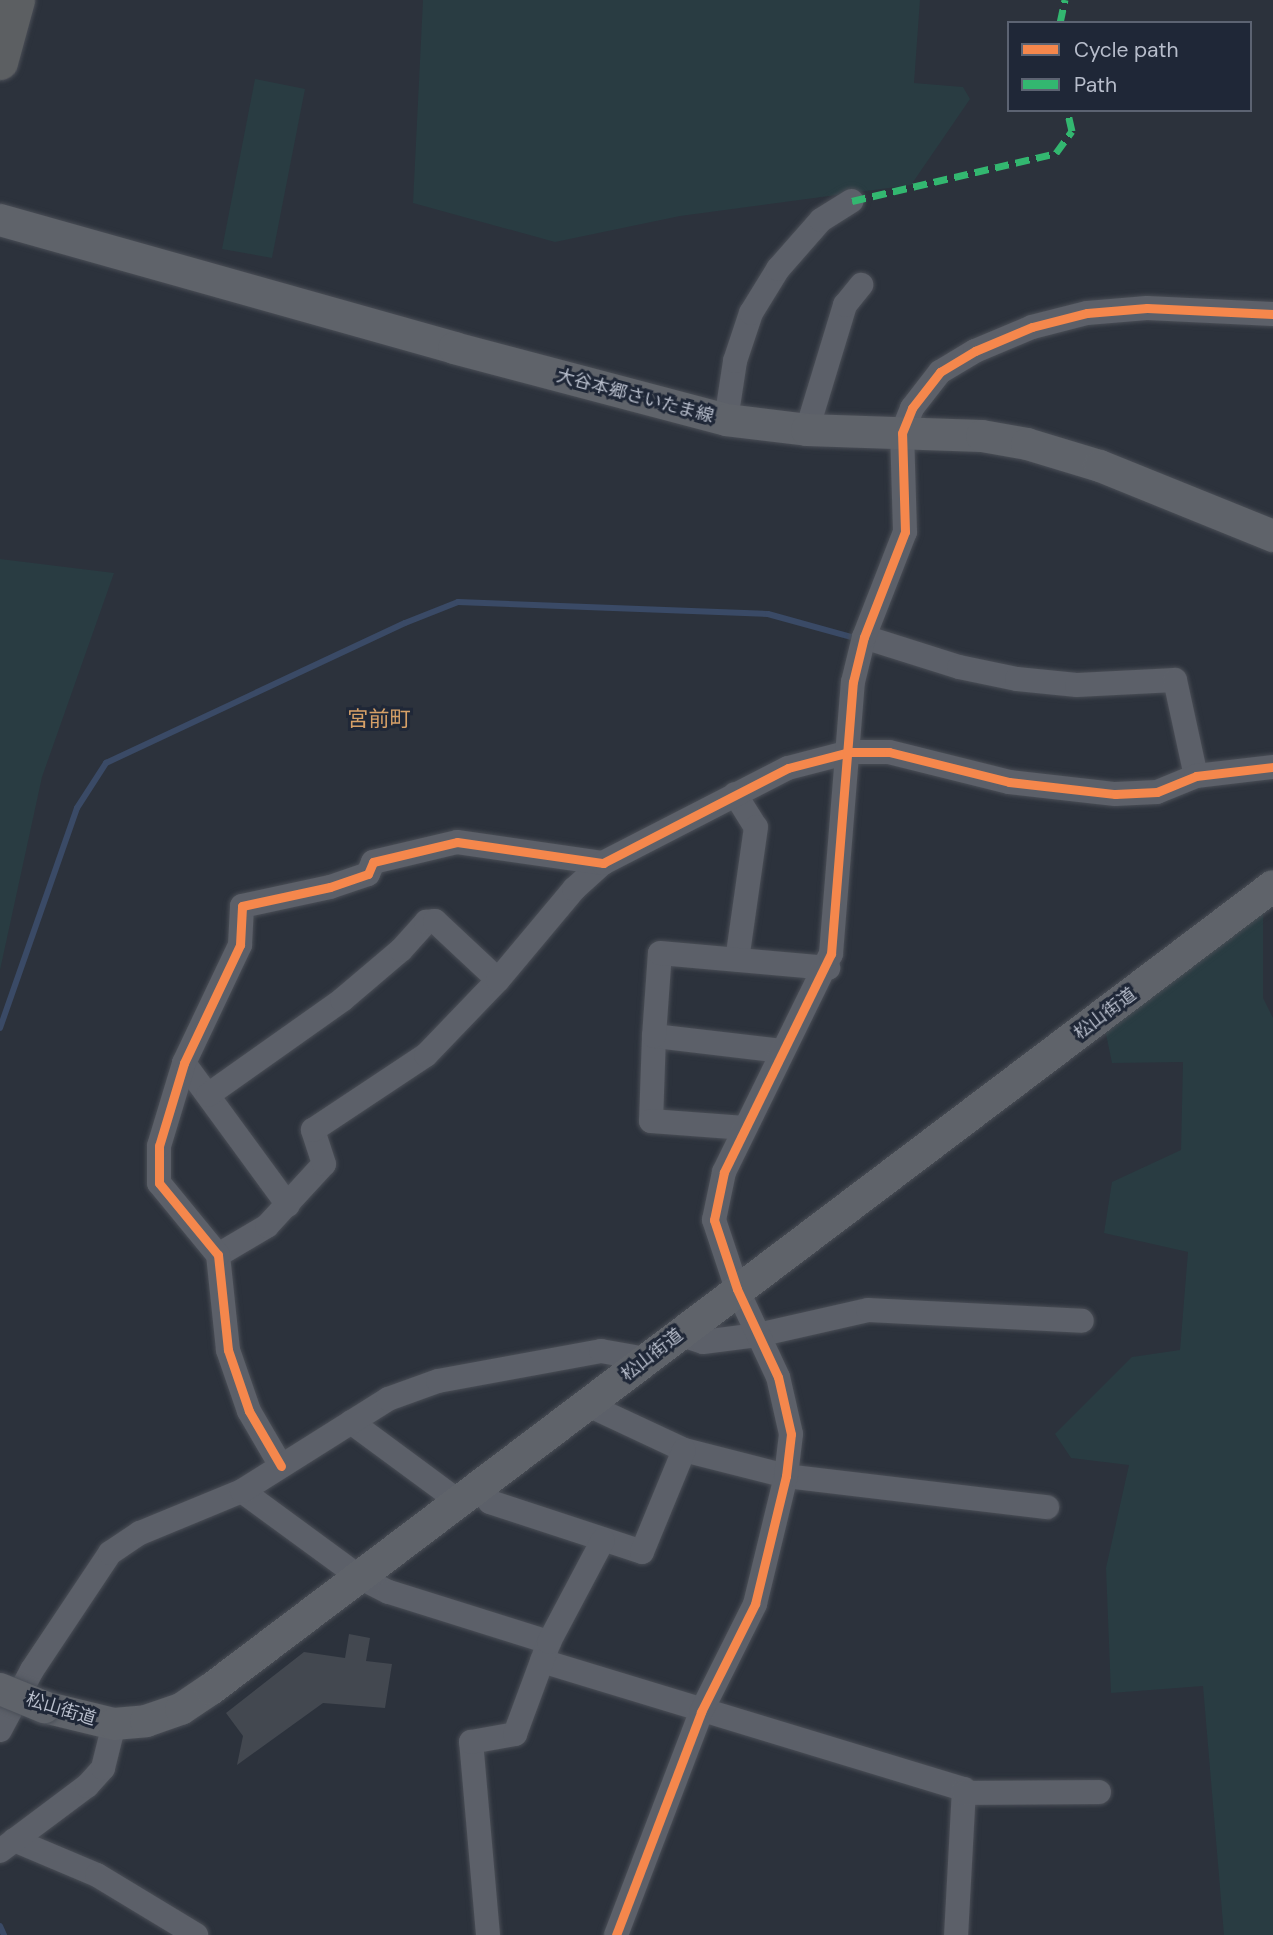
<!DOCTYPE html>
<html>
<head>
<meta charset="utf-8">
<style>
	body { margin:0 }
	#map { position:relative; width:1273px; height:1935px; overflow:hidden; background:#2c323c; font-family:"DM Sans","Noto Sans JP",sans-serif }
	div>[style] { position:absolute }
	.green>* { inset:0; background:#293c42 }
	.stream>* { height:6px; margin:-3px; padding:0 3px; transform-origin:3px; border-radius:3px; background:#3a4a66 }
	.building>* { inset:0; background:#434850 }
	.roads { filter:drop-shadow(0 0 2px #4a4e56) drop-shadow(0 0 2px #4a4e56) }
	.minor>* { height:24px; margin:-12px; padding:0 12px; transform-origin:12px; border-radius:12px; background:#5c6069 }
	.major>* { height:32px; margin:-16px; padding:0 16px; transform-origin:16px; border-radius:16px; background:#5f636a }
	.highway>* { height:35px; margin:-17.5px; padding:0 17.5px; transform-origin:17.5px; border-radius:17.5px; background:#5c5f62 }
	.bridges { filter:drop-shadow(0 0 2px #4a4f58) drop-shadow(0 0 2px #4a4f58) }
	.major-bridge>* { height:32px; margin:-16px; padding:0 16px; transform-origin:16px; border-radius:16px; background:#5f636a }
	.quiet>* { height:7px; margin-top:-3.5px; transform-origin:0; background:repeating-linear-gradient(90deg,#33b770 0 14px,transparent 0 21px) }
	.cycleway>* { height:9px; margin:-4.5px; padding:0 4.5px; transform-origin:4.5px; border-radius:4.5px; background:#f5874c }
	span { translate:-50% -50%; white-space:nowrap; text-align:center; line-height:1.15; -webkit-text-stroke:6px #1f2737; paint-order:stroke }
	.street-label { font-size:18px; color:#b7bdcb }
	.quarter-label { font-size:21px; color:#d6a067 }
	.legend { position:absolute; left:1007px; top:21px; width:245px; height:91px; box-sizing:border-box; background:#1f2737; border:2px solid #5c6372; margin:0; padding:9px 12px; list-style:none; font-size:21px; color:#b7bdcb }
	.legend li { display:flex; align-items:center; gap:14px; height:35px }
	.legend b { width:35px; border:2px solid #5c6372 }
</style>
</head>
<body>
<div id="map">
	<div class="green">
		<i style="clip-path:polygon(423px 0,920px 0,914px 83px,963px 87px,970px 99px,911px 185px,680px 216px,555px 242px,413px 203px)"></i>
		<i style="clip-path:polygon(255px 79px,305px 89px,272px 258px,222px 249px)"></i>
		<i style="clip-path:polygon(0 559px,114px 573px,42px 777px,0 970px)"></i>
		<i style="clip-path:polygon(1263px 911px,1263px 998px,1273px 1018px,1273px 1935px,1224px 1935px,1203px 1686px,1111px 1693px,1106px 1568px,1129px 1465px,1071px 1458px,1055px 1434px,1132px 1357px,1180px 1350px,1188px 1252px,1104px 1233px,1112px 1182px,1181px 1150px,1183px 1062px,1112px 1063px,1105px 1029px)"></i>
	</div>
	<div class="stream">
		<i style="left:0;top:1028px;width:233px;rotate:-70.7deg"></i>
		<i style="left:77px;top:808px;width:54px;rotate:-57.2deg"></i>
		<i style="left:106px;top:763px;width:330px;rotate:-25.1deg"></i>
		<i style="left:405px;top:623px;width:57px;rotate:-21.6deg"></i>
		<i style="left:458px;top:602px;width:310px;rotate:2.2deg"></i>
		<i style="left:768px;top:614px;width:86px;rotate:15.5deg"></i>
		<i style="left:0;top:1926px;width:10px;rotate:66deg"></i>
	</div>
	<div class="building">
		<i style="clip-path:polygon(349px 1634px,370px 1638px,366px 1661px,392px 1664px,385px 1708px,323px 1703px,237px 1765px,243px 1736px,226px 1713px,304px 1652px,345px 1658px)"></i>
	</div>
	<div class="roads">
		<div class="minor">
			<i style="left:726px;top:420px;width:60px;rotate:-81.3deg"></i>
			<i style="left:735px;top:361px;width:51px;rotate:-71.6deg"></i>
			<i style="left:751px;top:313px;width:52px;rotate:-58.5deg"></i>
			<i style="left:778px;top:269px;width:65px;rotate:-48.7deg"></i>
			<i style="left:821px;top:220px;width:36px;rotate:-32deg"></i>
			<i style="left:807px;top:430px;width:131px;rotate:-73.1deg"></i>
			<i style="left:845px;top:305px;width:26px;rotate:-51deg"></i>
			<i style="left:864px;top:637px;width:100px;rotate:17.5deg"></i>
			<i style="left:959px;top:667px;width:59px;rotate:11.7deg"></i>
			<i style="left:1017px;top:679px;width:60px;rotate:5.7deg"></i>
			<i style="left:1077px;top:685px;width:98px;rotate:-2.9deg"></i>
			<i style="left:1175px;top:680px;width:98px;rotate:77.7deg"></i>
			<i style="left:735px;top:794px;width:39px;rotate:58deg"></i>
			<i style="left:756px;top:827px;width:134px;rotate:98.1deg"></i>
			<i style="left:654px;top:1036px;width:85px;rotate:92deg"></i>
			<i style="left:651px;top:1121px;width:94px;rotate:4.3deg"></i>
			<i style="left:782px;top:1051px;width:129px;rotate:-173.3deg"></i>
			<i style="left:654px;top:1036px;width:83px;rotate:-85.9deg"></i>
			<i style="left:660px;top:953px;width:169px;rotate:5.1deg"></i>
			<i style="left:184px;top:1063px;width:176px;rotate:53.8deg"></i>
			<i style="left:208px;top:1095px;width:164px;rotate:-35.3deg"></i>
			<i style="left:342px;top:1000px;width:77px;rotate:-40.3deg"></i>
			<i style="left:401px;top:950px;width:38px;rotate:-48deg"></i>
			<i style="left:426px;top:922px;width:9px;rotate:-6deg"></i>
			<i style="left:435px;top:921px;width:86px;rotate:43.1deg"></i>
			<i style="left:218px;top:1255px;width:57px;rotate:-30.6deg"></i>
			<i style="left:267px;top:1226px;width:84px;rotate:-47.4deg"></i>
			<i style="left:324px;top:1164px;width:36px;rotate:-108deg"></i>
			<i style="left:313px;top:1130px;width:136px;rotate:-33.6deg"></i>
			<i style="left:426px;top:1055px;width:104px;rotate:-46.2deg"></i>
			<i style="left:498px;top:980px;width:119px;rotate:-50.1deg"></i>
			<i style="left:574px;top:889px;width:39px;rotate:-42deg"></i>
			<i style="left:679px;top:1334px;width:25px;rotate:18deg"></i>
			<i style="left:703px;top:1342px;width:55px;rotate:-7.3deg"></i>
			<i style="left:758px;top:1335px;width:113px;rotate:-12.8deg"></i>
			<i style="left:868px;top:1310px;width:214px;rotate:2.9deg"></i>
			<i style="left:588px;top:1405px;width:106px;rotate:25.1deg"></i>
			<i style="left:684px;top:1450px;width:105px;rotate:14.3deg"></i>
			<i style="left:786px;top:1476px;width:263px;rotate:6.8deg"></i>
			<i style="left:351px;top:1422px;width:137px;rotate:36.4deg"></i>
			<i style="left:281px;top:1466px;width:64px;rotate:-120.2deg"></i>
			<i style="left:249px;top:1411px;width:65px;rotate:-109deg"></i>
			<i style="left:228px;top:1350px;width:96px;rotate:-96deg"></i>
			<i style="left:218px;top:1255px;width:93px;rotate:-129.3deg"></i>
			<i style="left:159px;top:1183px;width:37px;rotate:-90deg"></i>
			<i style="left:159px;top:1146px;width:87px;rotate:-73.2deg"></i>
			<i style="left:184px;top:1063px;width:131px;rotate:-64.6deg"></i>
			<i style="left:240px;top:945px;width:39px;rotate:-87deg"></i>
			<i style="left:242px;top:906px;width:90px;rotate:-12.2deg"></i>
			<i style="left:330px;top:887px;width:40px;rotate:-18.9deg"></i>
			<i style="left:368px;top:874px;width:13px;rotate:-67deg"></i>
			<i style="left:373px;top:862px;width:86px;rotate:-13.4deg"></i>
			<i style="left:457px;top:842px;width:148px;rotate:8.2deg"></i>
			<i style="left:603px;top:863px;width:208px;rotate:-27.2deg"></i>
			<i style="left:788px;top:768px;width:64px;rotate:-14.5deg"></i>
			<i style="left:850px;top:752px;width:39px"></i>
			<i style="left:889px;top:752px;width:124px;rotate:14deg"></i>
			<i style="left:1009px;top:782px;width:107px;rotate:6.5deg"></i>
			<i style="left:1115px;top:794px;width:42px;rotate:-2.7deg"></i>
			<i style="left:1157px;top:792px;width:42px;rotate:-22.3deg"></i>
			<i style="left:1196px;top:776px;width:78px;rotate:-6.7deg"></i>
			<i style="left:478px;top:1489px;width:18px;rotate:47deg"></i>
			<i style="left:490px;top:1502px;width:160px;rotate:18.2deg"></i>
			<i style="left:642px;top:1552px;width:110px;rotate:-67.6deg"></i>
			<i style="left:242px;top:1491px;width:147px;rotate:36.2deg"></i>
			<i style="left:361px;top:1578px;width:31px;rotate:27deg"></i>
			<i style="left:389px;top:1592px;width:168px;rotate:17.4deg"></i>
			<i style="left:542px;top:1661px;width:441px;rotate:16.9deg"></i>
			<i style="left:964px;top:1789px;width:146px;rotate:93.1deg"></i>
			<i style="left:0;top:1730px;width:68px;rotate:-61.9deg"></i>
			<i style="left:32px;top:1670px;width:141px;rotate:-56.3deg"></i>
			<i style="left:110px;top:1553px;width:36px;rotate:-34deg"></i>
			<i style="left:140px;top:1533px;width:110px;rotate:-22.4deg"></i>
			<i style="left:242px;top:1491px;width:173px;rotate:-32.2deg"></i>
			<i style="left:388px;top:1399px;width:53px;rotate:-19.8deg"></i>
			<i style="left:438px;top:1381px;width:166px;rotate:-10.4deg"></i>
			<i style="left:601px;top:1351px;width:46px;rotate:10.1deg"></i>
			<i style="left:964px;top:1793px;width:135px;rotate:-0.4deg"></i>
			<i style="left:14px;top:1840px;width:90px;rotate:22.9deg"></i>
			<i style="left:97px;top:1875px;width:116px;rotate:31.2deg"></i>
			<i style="left:0;top:1851px;width:109px;rotate:-36.8deg"></i>
			<i style="left:87px;top:1786px;width:24px;rotate:-48deg"></i>
			<i style="left:103px;top:1768px;width:45px;rotate:-76deg"></i>
			<i style="left:488px;top:1935px;width:194px;rotate:-95deg"></i>
			<i style="left:471px;top:1742px;width:45px;rotate:-10.3deg"></i>
			<i style="left:515px;top:1734px;width:98px;rotate:-69.7deg"></i>
			<i style="left:549px;top:1642px;width:115px;rotate:-62.1deg"></i>
			<i style="left:616px;top:1935px;width:239px;rotate:-69.1deg"></i>
			<i style="left:701px;top:1712px;width:121px;rotate:-63.4deg"></i>
			<i style="left:755px;top:1604px;width:132px;rotate:-76.4deg"></i>
			<i style="left:786px;top:1476px;width:42px;rotate:-83.2deg"></i>
			<i style="left:791px;top:1434px;width:58px;rotate:-102.8deg"></i>
			<i style="left:778px;top:1377px;width:97px;rotate:-115deg"></i>
			<i style="left:737px;top:1289px;width:73px;rotate:-108.4deg"></i>
			<i style="left:714px;top:1220px;width:49px;rotate:-78.2deg"></i>
			<i style="left:724px;top:1172px;width:243px;rotate:-63.9deg"></i>
			<i style="left:831px;top:954px;width:273px;rotate:-85.4deg"></i>
			<i style="left:853px;top:682px;width:46px;rotate:-76.3deg"></i>
			<i style="left:864px;top:637px;width:113px;rotate:-68.7deg"></i>
			<i style="left:905px;top:532px;width:99px;rotate:-91.7deg"></i>
			<i style="left:902px;top:433px;width:27px;rotate:-68deg"></i>
			<i style="left:912px;top:408px;width:46px;rotate:-52.1deg"></i>
			<i style="left:940px;top:372px;width:41px;rotate:-31deg"></i>
			<i style="left:975px;top:351px;width:62px;rotate:-22.8deg"></i>
			<i style="left:1032px;top:327px;width:57px;rotate:-14.3deg"></i>
			<i style="left:1087px;top:313px;width:60px;rotate:-4.8deg"></i>
			<i style="left:1147px;top:308px;width:126px;rotate:2.7deg"></i>
		</div>
		<div class="major">
			<i style="left:0;top:220px;width:472px;rotate:15.7deg"></i>
			<i style="left:454px;top:348px;width:281px;rotate:14.8deg"></i>
			<i style="left:726px;top:420px;width:82px;rotate:7deg"></i>
			<i style="left:807px;top:430px;width:175px;rotate:2deg"></i>
			<i style="left:982px;top:436px;width:46px;rotate:10.1deg"></i>
			<i style="left:1027px;top:444px;width:76px;rotate:16.8deg"></i>
			<i style="left:1100px;top:466px;width:187px;rotate:22deg"></i>
			<i style="left:44px;top:1707px;width:72px;rotate:13.7deg"></i>
			<i style="left:114px;top:1724px;width:32px;rotate:-5deg"></i>
			<i style="left:146px;top:1721px;width:37px;rotate:-19deg"></i>
			<i style="left:181px;top:1709px;width:36px;rotate:-34deg"></i>
			<i style="left:211px;top:1689px;width:1331px;rotate:-37.09deg"></i>
		</div>
		<div class="highway">
			<i style="left:0;top:62px;width:64px;rotate:-74.7deg"></i>
		</div>
	</div>
	<div class="bridges">
		<div class="major-bridge">
			<i style="left:0;top:1689px;width:48px;rotate:22.2deg"></i>
		</div>
	</div>
	<div class="quiet">
		<i style="left:1060px;top:23px;width:24px;rotate:-78deg"></i>
		<i style="left:852px;top:201px;width:210px;rotate:-13.2deg"></i>
		<i style="left:1056px;top:153px;width:27px;rotate:-54deg"></i>
		<i style="left:1072px;top:131px;width:22px;rotate:-103deg"></i>
	</div>
	<div class="cycleway">
		<i style="left:281px;top:1466px;width:64px;rotate:-120.2deg"></i>
		<i style="left:249px;top:1411px;width:65px;rotate:-109deg"></i>
		<i style="left:228px;top:1350px;width:96px;rotate:-96deg"></i>
		<i style="left:218px;top:1255px;width:93px;rotate:-129.3deg"></i>
		<i style="left:159px;top:1183px;width:37px;rotate:-90deg"></i>
		<i style="left:159px;top:1146px;width:87px;rotate:-73.2deg"></i>
		<i style="left:184px;top:1063px;width:131px;rotate:-64.6deg"></i>
		<i style="left:240px;top:945px;width:39px;rotate:-87deg"></i>
		<i style="left:242px;top:906px;width:90px;rotate:-12.2deg"></i>
		<i style="left:330px;top:887px;width:40px;rotate:-18.9deg"></i>
		<i style="left:368px;top:874px;width:13px;rotate:-67deg"></i>
		<i style="left:373px;top:862px;width:86px;rotate:-13.4deg"></i>
		<i style="left:457px;top:842px;width:148px;rotate:8.2deg"></i>
		<i style="left:603px;top:863px;width:208px;rotate:-27.2deg"></i>
		<i style="left:788px;top:768px;width:64px;rotate:-14.5deg"></i>
		<i style="left:850px;top:752px;width:39px"></i>
		<i style="left:889px;top:752px;width:124px;rotate:14deg"></i>
		<i style="left:1009px;top:782px;width:107px;rotate:6.5deg"></i>
		<i style="left:1115px;top:794px;width:42px;rotate:-2.7deg"></i>
		<i style="left:1157px;top:792px;width:42px;rotate:-22.3deg"></i>
		<i style="left:1196px;top:776px;width:78px;rotate:-6.7deg"></i>
		<i style="left:616px;top:1935px;width:239px;rotate:-69.1deg"></i>
		<i style="left:701px;top:1712px;width:121px;rotate:-63.4deg"></i>
		<i style="left:755px;top:1604px;width:132px;rotate:-76.4deg"></i>
		<i style="left:786px;top:1476px;width:42px;rotate:-83.2deg"></i>
		<i style="left:791px;top:1434px;width:58px;rotate:-102.8deg"></i>
		<i style="left:778px;top:1377px;width:97px;rotate:-115deg"></i>
		<i style="left:737px;top:1289px;width:73px;rotate:-108.4deg"></i>
		<i style="left:714px;top:1220px;width:49px;rotate:-78.2deg"></i>
		<i style="left:724px;top:1172px;width:243px;rotate:-63.9deg"></i>
		<i style="left:831px;top:954px;width:273px;rotate:-85.4deg"></i>
		<i style="left:853px;top:682px;width:46px;rotate:-76.3deg"></i>
		<i style="left:864px;top:637px;width:113px;rotate:-68.7deg"></i>
		<i style="left:905px;top:532px;width:99px;rotate:-91.7deg"></i>
		<i style="left:902px;top:433px;width:27px;rotate:-68deg"></i>
		<i style="left:912px;top:408px;width:46px;rotate:-52.1deg"></i>
		<i style="left:940px;top:372px;width:41px;rotate:-31deg"></i>
		<i style="left:975px;top:351px;width:62px;rotate:-22.8deg"></i>
		<i style="left:1032px;top:327px;width:57px;rotate:-14.3deg"></i>
		<i style="left:1087px;top:313px;width:60px;rotate:-4.8deg"></i>
		<i style="left:1147px;top:308px;width:126px;rotate:2.7deg"></i>
	</div>
	<div class="street-label">
		<span style="left:635px;top:396px;rotate:15deg">大谷本郷さいたま線</span>
		<span style="left:1105px;top:1014px;rotate:-37deg">松山街道</span>
		<span style="left:652px;top:1355px;rotate:-38deg">松山街道</span>
		<span style="left:61px;top:1709px;rotate:17deg">松山街道</span>
	</div>
	<div class="quarter-label">
		<span style="left:379px;top:719px">宮前町</span>
	</div>
	<ul class="legend">
	<li><b style="height:9px;background:#f5874c"></b>Cycle path</li>
	<li><b style="height:9px;background:#33b770"></b>Path</li>
	</ul>
</div>
</body>
</html>
